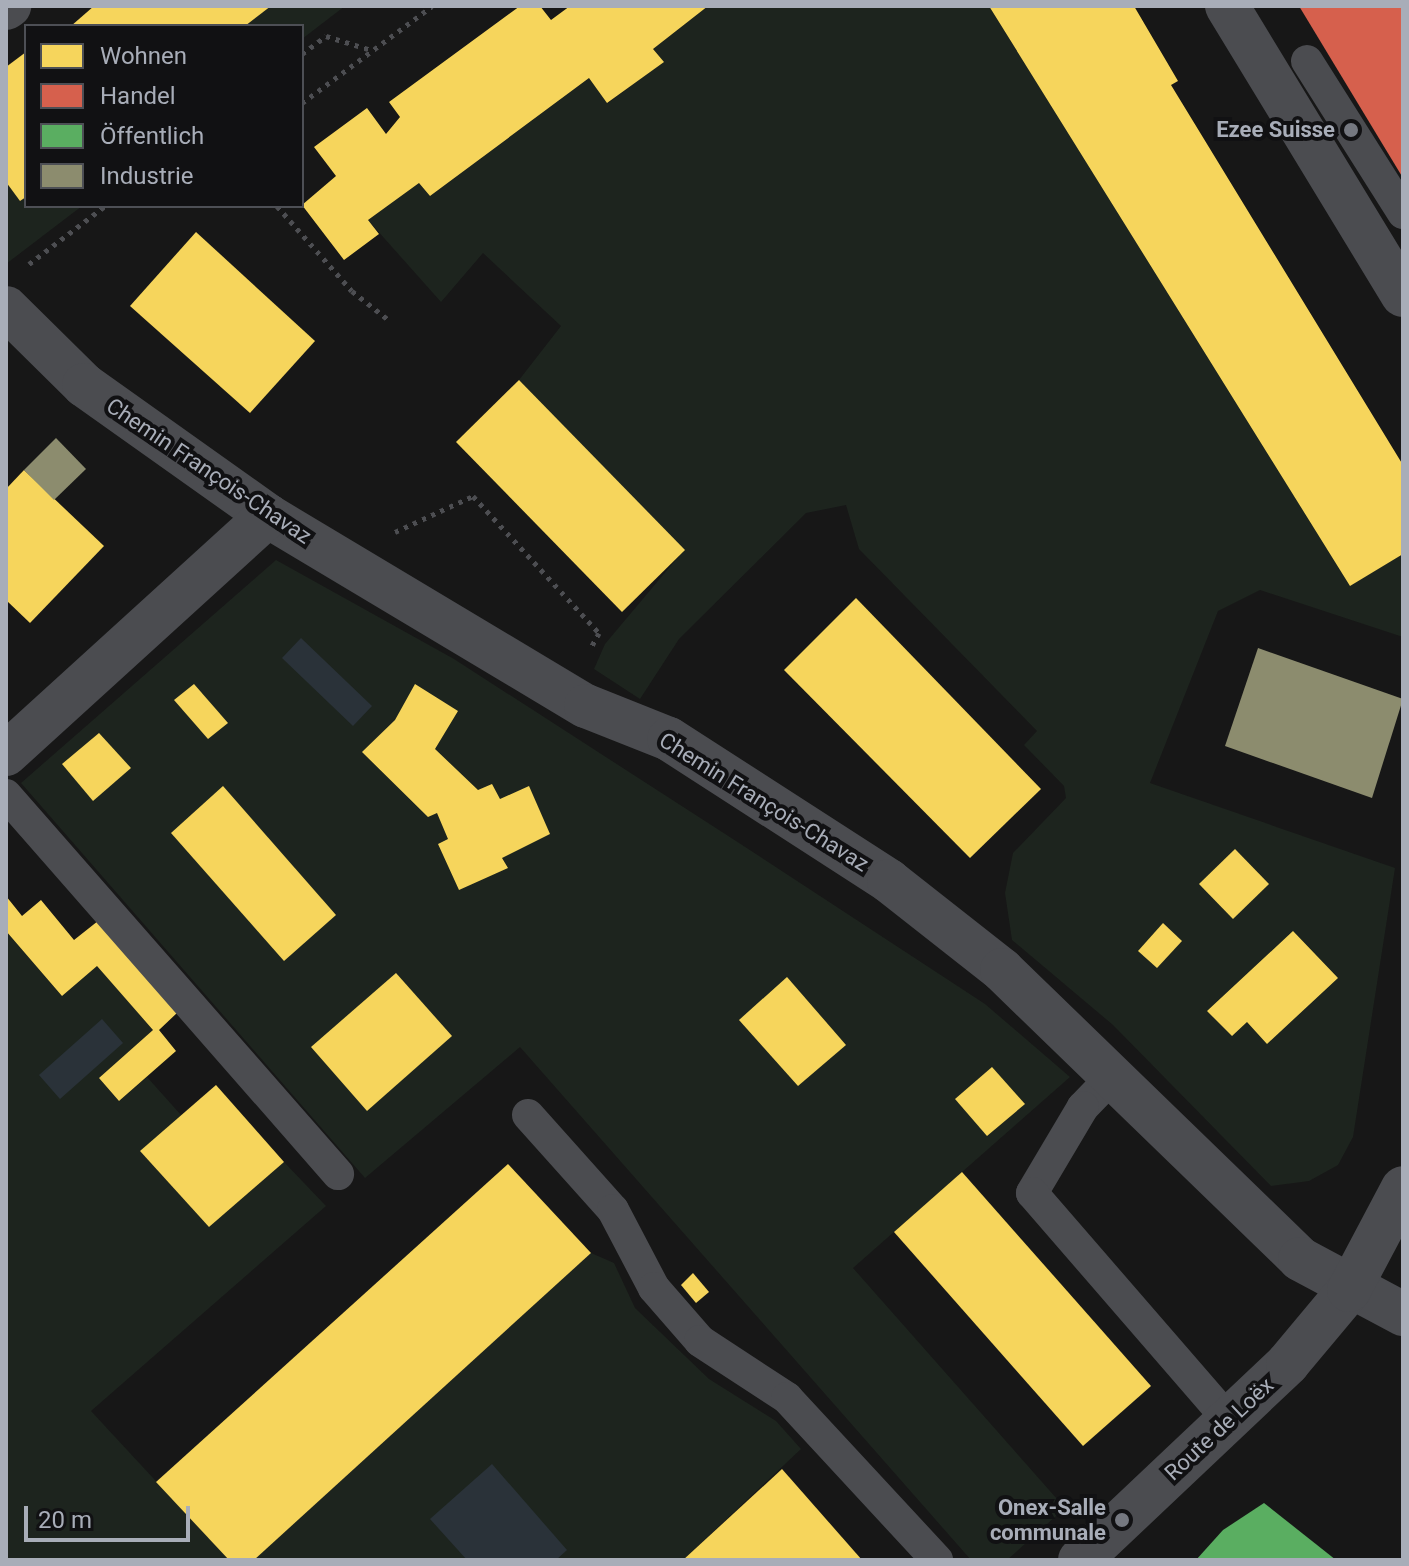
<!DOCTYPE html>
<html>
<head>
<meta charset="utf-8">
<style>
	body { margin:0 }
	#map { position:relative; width:1409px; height:1566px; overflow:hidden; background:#171717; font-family:Roboto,sans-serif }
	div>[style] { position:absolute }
	.green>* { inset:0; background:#1d241e }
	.water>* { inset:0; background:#2a3239 }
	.homes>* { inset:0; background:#f6d55c }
	.shops>* { inset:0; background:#d6604d }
	.public>* { inset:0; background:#5aae61 }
	.industry>* { inset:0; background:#8c8c6e }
	.path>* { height:5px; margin-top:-2.5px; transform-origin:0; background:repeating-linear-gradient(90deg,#4d4e52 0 4px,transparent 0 10px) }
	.lane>* { height:32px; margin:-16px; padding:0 16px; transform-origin:16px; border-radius:16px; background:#4b4c50 }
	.street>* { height:44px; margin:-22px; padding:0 22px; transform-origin:22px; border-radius:22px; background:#4b4c50 }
	.dots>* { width:22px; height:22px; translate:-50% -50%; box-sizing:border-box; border:4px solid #111113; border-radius:50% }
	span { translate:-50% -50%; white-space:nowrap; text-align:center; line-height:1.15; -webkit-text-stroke:8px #111113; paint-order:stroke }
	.poi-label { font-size:22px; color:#a8adb8; font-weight:700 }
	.right { translate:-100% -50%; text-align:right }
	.street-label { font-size:22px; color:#a8adb8 }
	.frame { position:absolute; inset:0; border:8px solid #a8adb8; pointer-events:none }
	.legend { position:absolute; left:24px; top:24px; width:280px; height:184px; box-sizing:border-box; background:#111113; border:2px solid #4d4f55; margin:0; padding:10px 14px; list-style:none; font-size:24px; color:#a8adb8 }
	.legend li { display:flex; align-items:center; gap:16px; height:40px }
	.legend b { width:40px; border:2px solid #4d4f55 }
	.scale { position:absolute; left:24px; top:1506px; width:166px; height:36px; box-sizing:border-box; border:4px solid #a8adb8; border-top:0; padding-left:10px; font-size:24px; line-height:28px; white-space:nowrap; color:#a8adb8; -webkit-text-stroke:6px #111113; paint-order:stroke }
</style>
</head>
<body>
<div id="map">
	<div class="green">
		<i style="clip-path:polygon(271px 6px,345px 6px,302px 39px,302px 26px,245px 26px)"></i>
		<i style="clip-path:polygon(708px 6px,989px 6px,1351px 585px,1403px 554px,1403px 637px,1260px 590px,1218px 611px,1150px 783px,1395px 868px,1353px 1137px,1338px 1165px,1309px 1181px,1271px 1186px,1113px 1025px,1012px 940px,1005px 893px,1013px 853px,1066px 798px,1064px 786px,1024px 745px,1037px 731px,859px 549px,846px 505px,806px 513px,679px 639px,640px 699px,594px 669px,605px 644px,684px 550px,519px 380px,561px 326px,483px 253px,441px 302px,368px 220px,419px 183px,430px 196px,589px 78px,608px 103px,663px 62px,653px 49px)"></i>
		<i style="clip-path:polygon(6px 182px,20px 201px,26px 197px,26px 206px,82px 206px,6px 264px)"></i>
		<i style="clip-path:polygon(276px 560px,454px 659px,736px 841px,985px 1004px,1070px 1077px,853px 1268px,1065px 1508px,1007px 1560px,971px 1560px,520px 1047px,365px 1178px,21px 783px)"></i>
		<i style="clip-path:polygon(6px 931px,62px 996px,97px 966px,153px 1030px,99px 1078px,119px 1101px,147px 1077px,181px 1115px,141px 1152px,209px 1227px,284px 1162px,326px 1206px,91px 1411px,229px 1560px,6px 1560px)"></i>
		<i style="clip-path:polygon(591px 1253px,614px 1263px,635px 1308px,709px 1379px,776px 1421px,801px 1449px,683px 1560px,254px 1560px)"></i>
	</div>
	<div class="water">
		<i style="clip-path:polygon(301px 638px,372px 706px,353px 726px,282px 658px)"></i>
		<i style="clip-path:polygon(102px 1019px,123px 1043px,60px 1099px,39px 1075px)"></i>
		<i style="clip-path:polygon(492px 1464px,567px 1550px,556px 1560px,467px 1560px,430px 1519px)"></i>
	</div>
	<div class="homes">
		<i style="clip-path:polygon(94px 6px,271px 6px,245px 26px,71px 26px)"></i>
		<i style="clip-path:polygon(520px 6px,540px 6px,551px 20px,570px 6px,708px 6px,653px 49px,664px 62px,607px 103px,589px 78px,430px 196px,419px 183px,368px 220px,379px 234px,344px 260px,302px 205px,336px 176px,314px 147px,367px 108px,386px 134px,400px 117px,389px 102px)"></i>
		<i style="clip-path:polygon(989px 6px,1134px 6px,1178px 81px,1171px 85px,1403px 465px,1403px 554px,1350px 586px)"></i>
		<i style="clip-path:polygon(26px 52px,26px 197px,20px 201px,6px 182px,6px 67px)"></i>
		<i style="clip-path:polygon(196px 232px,315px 341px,250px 413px,130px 306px)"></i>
		<i style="clip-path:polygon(519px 380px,685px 550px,622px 612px,456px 442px)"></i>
		<i style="clip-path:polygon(24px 470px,104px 546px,30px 623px,6px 600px,6px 489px)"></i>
		<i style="clip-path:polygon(856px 598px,1041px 789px,970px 858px,784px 670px)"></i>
		<i style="clip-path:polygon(194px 684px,228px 723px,208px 739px,174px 700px)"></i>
		<i style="clip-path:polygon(415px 684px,458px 711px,435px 749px,478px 790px,492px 784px,500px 799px,529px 786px,550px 834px,502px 858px,508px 868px,459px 890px,438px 844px,448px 839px,437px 813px,428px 817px,362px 752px,395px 720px)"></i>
		<i style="clip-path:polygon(99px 733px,131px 768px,93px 801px,62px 764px)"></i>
		<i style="clip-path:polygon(223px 786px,336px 915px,284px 961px,171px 833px)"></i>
		<i style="clip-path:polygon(1235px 849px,1269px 884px,1233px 919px,1199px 884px)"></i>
		<i style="clip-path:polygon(6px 896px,22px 916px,41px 900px,74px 940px,98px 921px,178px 1012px,159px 1030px,176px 1051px,119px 1101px,99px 1078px,153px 1030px,97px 966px,62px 996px,6px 931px)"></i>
		<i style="clip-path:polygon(1163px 923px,1182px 941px,1157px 968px,1138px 951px)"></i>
		<i style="clip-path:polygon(1293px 931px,1338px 978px,1267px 1044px,1247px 1022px,1232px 1036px,1207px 1011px)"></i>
		<i style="clip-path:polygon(396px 973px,452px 1036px,367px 1111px,311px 1047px)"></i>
		<i style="clip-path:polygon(787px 977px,846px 1045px,798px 1086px,739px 1020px)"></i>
		<i style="clip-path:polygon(992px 1067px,1025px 1104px,987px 1136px,955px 1099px)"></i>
		<i style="clip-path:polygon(216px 1085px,284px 1162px,209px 1227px,140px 1151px)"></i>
		<i style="clip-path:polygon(508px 1164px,591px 1253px,254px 1560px,229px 1560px,156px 1482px)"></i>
		<i style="clip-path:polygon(962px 1172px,1151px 1386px,1083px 1446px,894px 1232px)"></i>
		<i style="clip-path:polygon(693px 1273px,709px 1292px,696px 1303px,681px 1285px)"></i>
		<i style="clip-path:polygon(782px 1469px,862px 1560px,683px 1560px)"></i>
	</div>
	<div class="shops">
		<i style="clip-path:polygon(1299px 6px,1403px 6px,1403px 178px)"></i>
	</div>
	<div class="public">
		<i style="clip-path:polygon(1264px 1503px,1336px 1560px,1196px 1560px,1223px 1530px)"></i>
	</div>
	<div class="industry">
		<i style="clip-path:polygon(56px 438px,86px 469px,54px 500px,24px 470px)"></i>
		<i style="clip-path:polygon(1258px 648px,1403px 699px,1372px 798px,1225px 746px)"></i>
	</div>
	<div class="path">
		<i style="left:302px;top:54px;width:30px;rotate:-37deg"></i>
		<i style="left:326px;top:36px;width:47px;rotate:17.3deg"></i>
		<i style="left:302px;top:103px;width:162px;rotate:-36.7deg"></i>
		<i style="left:277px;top:206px;width:113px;rotate:48.6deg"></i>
		<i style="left:352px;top:291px;width:48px;rotate:38.3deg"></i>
		<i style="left:29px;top:264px;width:96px;rotate:-37.3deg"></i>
		<i style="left:395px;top:532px;width:86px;rotate:-24.8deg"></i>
		<i style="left:473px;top:496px;width:186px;rotate:47.4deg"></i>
		<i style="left:599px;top:633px;width:18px;rotate:119deg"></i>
	</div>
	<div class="lane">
		<i style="left:1307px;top:61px;width:180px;rotate:57.7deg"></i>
		<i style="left:6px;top:795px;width:504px;rotate:48.78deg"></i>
		<i style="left:1114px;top:1075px;width:45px;rotate:134.1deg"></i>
		<i style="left:1083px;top:1107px;width:100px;rotate:120.7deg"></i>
		<i style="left:1032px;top:1193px;width:299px;rotate:49.1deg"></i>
		<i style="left:528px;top:1115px;width:127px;rotate:48.2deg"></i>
		<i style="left:613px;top:1210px;width:88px;rotate:62.3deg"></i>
		<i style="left:654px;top:1288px;width:70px;rotate:49deg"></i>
		<i style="left:700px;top:1341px;width:104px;rotate:33.2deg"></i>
		<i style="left:787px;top:1398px;width:221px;rotate:47.2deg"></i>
	</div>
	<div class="street">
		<i style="left:1227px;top:6px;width:338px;rotate:58.7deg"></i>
		<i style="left:6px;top:8px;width:4px;rotate:-34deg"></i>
		<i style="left:6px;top:308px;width:110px;rotate:44.6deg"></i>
		<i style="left:84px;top:385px;width:226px;rotate:35.4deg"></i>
		<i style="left:268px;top:516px;width:370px;rotate:30.9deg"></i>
		<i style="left:586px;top:706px;width:89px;rotate:21.7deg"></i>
		<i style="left:669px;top:739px;width:262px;rotate:32.8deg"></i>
		<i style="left:889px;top:881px;width:144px;rotate:38.2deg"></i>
		<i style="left:1002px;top:970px;width:415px;rotate:44.1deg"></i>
		<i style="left:1300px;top:1259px;width:117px;rotate:28.1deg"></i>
		<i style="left:6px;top:754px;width:354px;rotate:-42.3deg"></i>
		<i style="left:1080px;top:1560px;width:286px;rotate:-43.4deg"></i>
		<i style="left:1288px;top:1363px;width:95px;rotate:-50.1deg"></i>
		<i style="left:1349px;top:1290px;width:115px;rotate:-62.1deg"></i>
	</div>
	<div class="dots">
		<i style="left:1351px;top:130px;background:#757880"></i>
		<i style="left:1122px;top:1520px;background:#757880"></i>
	</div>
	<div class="poi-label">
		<span class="right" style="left:1335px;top:130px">Ezee Suisse</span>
		<span class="right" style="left:1106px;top:1520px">Onex-Salle<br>communale</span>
	</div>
	<div class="street-label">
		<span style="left:209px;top:471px;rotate:34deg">Chemin François-Chavaz</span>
		<span style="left:764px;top:802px;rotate:32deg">Chemin François-Chavaz</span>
		<span style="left:1219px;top:1429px;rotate:-43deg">Route de Loëx</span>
	</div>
	<div class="frame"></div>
	<ul class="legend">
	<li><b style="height:22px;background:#f6d55c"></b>Wohnen</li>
	<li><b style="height:22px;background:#d6604d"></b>Handel</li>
	<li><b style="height:22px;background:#5aae61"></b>Öffentlich</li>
	<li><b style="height:22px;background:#8c8c6e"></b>Industrie</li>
	</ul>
	<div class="scale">20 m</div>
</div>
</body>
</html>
